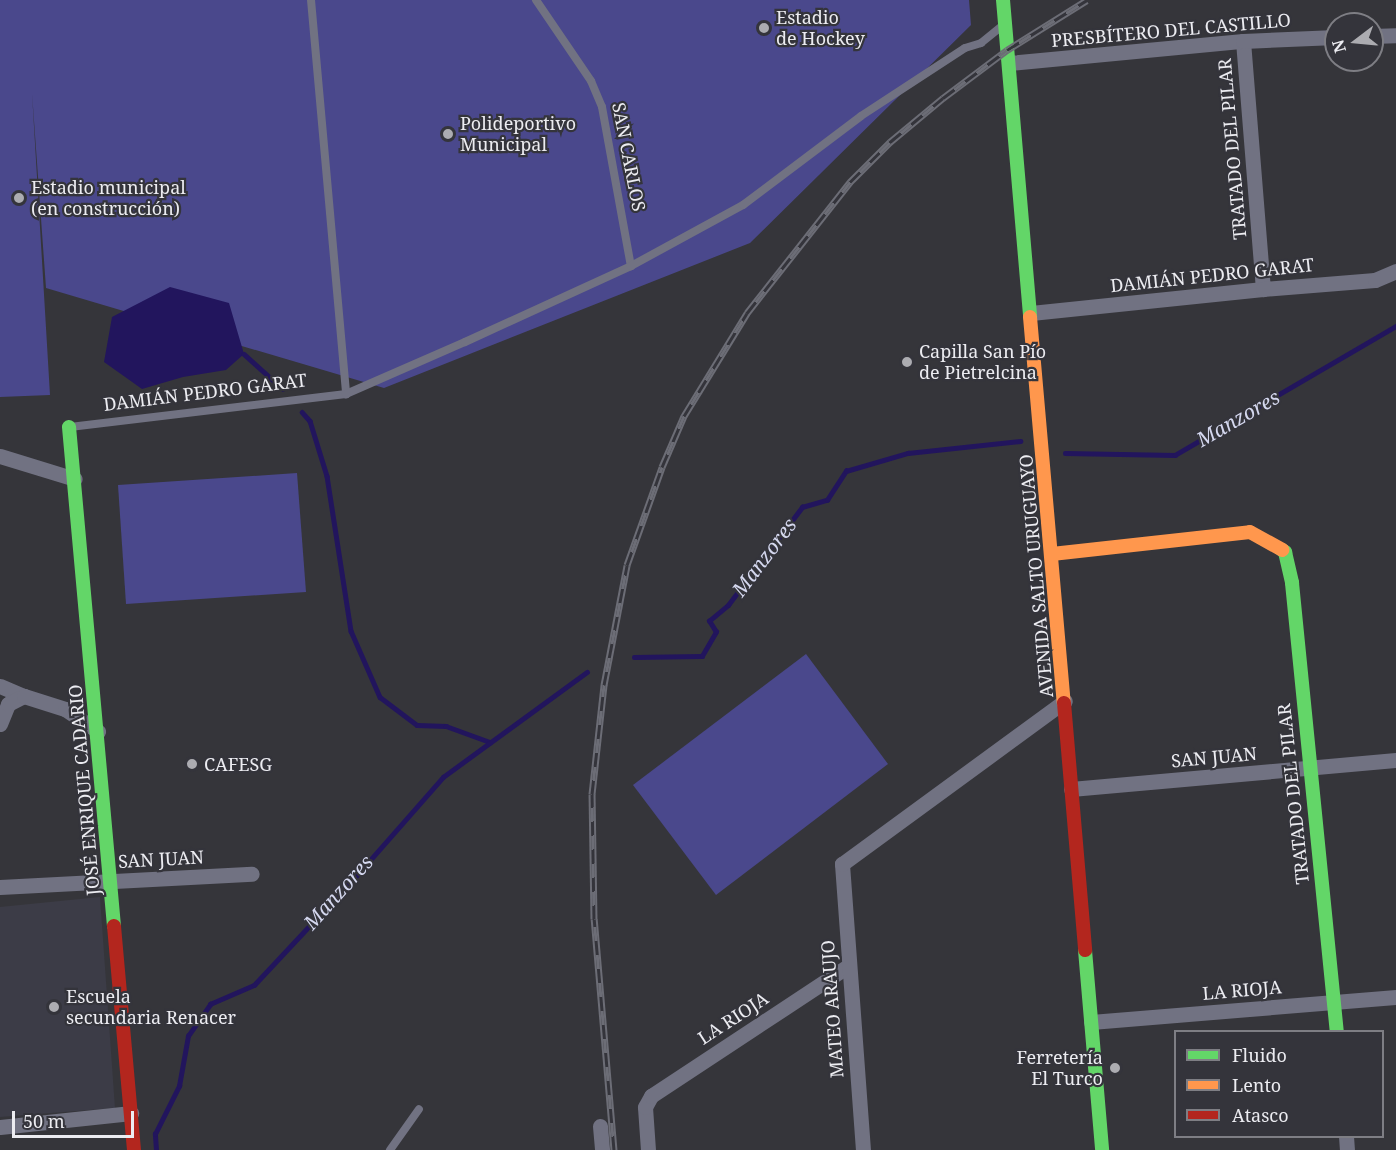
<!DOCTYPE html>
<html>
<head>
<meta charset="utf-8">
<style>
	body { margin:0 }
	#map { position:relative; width:1396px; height:1150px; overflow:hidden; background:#35353a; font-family:"Noto Serif",serif }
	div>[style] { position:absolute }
	.built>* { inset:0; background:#3c3c47 }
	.green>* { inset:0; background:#4a488c }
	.water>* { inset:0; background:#22155d }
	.stream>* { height:4.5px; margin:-2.25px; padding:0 2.25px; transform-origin:2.25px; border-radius:2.25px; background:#22155d }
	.lane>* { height:8px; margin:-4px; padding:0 4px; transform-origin:4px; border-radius:4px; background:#717282 }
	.street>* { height:15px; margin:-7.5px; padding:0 7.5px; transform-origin:7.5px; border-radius:7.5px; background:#717282 }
	.fast>* { height:14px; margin:-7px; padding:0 7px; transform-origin:7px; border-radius:7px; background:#63d668 }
	.slow>* { height:14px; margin:-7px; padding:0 7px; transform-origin:7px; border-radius:7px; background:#ff974d }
	.jam>* { height:14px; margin:-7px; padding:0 7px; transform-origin:7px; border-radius:7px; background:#b3261e }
	.rail>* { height:7px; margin-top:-3.5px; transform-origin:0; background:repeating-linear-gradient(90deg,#34343b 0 14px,#6c6d76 0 28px); box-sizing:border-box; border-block:2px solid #6c6d76 }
	.dots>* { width:16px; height:16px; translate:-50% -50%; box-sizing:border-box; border:3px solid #34343b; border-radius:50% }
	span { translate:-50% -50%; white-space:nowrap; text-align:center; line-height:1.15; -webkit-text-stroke:4.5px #34343b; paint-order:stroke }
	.poi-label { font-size:18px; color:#ececf1 }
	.left { translate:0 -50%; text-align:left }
	.right { translate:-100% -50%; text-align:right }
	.street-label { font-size:18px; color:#ececf1 }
	.water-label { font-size:20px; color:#d5d8ef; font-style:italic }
	.legend { position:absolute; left:1174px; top:1030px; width:210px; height:108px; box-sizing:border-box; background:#34343b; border:2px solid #7e7e84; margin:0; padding:8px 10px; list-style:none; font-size:18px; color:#ececf1 }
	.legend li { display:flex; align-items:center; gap:12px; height:30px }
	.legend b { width:30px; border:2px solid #7e7e84 }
	.north { position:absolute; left:1324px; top:12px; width:60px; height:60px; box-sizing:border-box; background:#34343b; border:2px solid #7e7e84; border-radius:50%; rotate:254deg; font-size:16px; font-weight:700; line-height:24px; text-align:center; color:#ececf1 }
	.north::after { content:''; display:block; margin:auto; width:21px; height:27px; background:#acacb1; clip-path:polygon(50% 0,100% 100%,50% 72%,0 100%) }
	.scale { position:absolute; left:12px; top:1111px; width:122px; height:27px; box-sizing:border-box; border:3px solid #ececf1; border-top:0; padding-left:8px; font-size:18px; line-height:21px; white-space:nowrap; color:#ececf1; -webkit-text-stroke:4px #34343b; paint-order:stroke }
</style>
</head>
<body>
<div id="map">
	<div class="built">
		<i style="clip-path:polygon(100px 897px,115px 1108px,0 1117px,0 907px)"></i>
	</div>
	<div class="green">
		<i style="clip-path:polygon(0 0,969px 0,971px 25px,750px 243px,384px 388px,46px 288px,32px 93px,50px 395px,0 397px)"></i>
		<i style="clip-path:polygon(297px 473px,306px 592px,126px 604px,118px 485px)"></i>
		<i style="clip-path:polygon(806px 654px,888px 764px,716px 895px,633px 785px)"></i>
	</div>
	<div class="water">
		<i style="clip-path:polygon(170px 287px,229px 303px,244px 354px,226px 370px,183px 377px,142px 389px,104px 362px,112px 317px)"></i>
	</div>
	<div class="stream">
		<i style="left:244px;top:354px;width:52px;rotate:41.9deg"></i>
		<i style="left:302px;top:412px;width:12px;rotate:48deg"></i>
		<i style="left:310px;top:421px;width:58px;rotate:72.8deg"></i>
		<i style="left:327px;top:476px;width:157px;rotate:81.2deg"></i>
		<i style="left:351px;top:631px;width:72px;rotate:66.3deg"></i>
		<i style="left:380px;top:697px;width:46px;rotate:37.1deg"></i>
		<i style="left:417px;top:725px;width:29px;rotate:2deg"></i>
		<i style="left:446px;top:726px;width:47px;rotate:20deg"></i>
		<i style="left:1065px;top:453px;width:110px;rotate:1deg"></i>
		<i style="left:1175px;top:455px;width:256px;rotate:-30.3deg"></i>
		<i style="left:634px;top:657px;width:68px;rotate:-0.8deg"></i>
		<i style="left:702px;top:656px;width:28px;rotate:-60deg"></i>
		<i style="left:716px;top:632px;width:13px;rotate:-122deg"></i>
		<i style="left:709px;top:621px;width:25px;rotate:-40deg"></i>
		<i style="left:728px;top:605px;width:123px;rotate:-52.9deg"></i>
		<i style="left:802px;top:507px;width:26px;rotate:-16deg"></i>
		<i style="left:827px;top:500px;width:35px;rotate:-57deg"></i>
		<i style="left:846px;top:471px;width:65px;rotate:-16.2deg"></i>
		<i style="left:908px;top:453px;width:113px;rotate:-6.1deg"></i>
		<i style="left:156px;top:1150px;width:16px;rotate:-94deg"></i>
		<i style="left:155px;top:1134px;width:54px;rotate:-63.4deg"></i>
		<i style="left:179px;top:1086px;width:51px;rotate:-79.8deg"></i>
		<i style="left:188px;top:1036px;width:39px;rotate:-55deg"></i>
		<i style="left:210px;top:1004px;width:48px;rotate:-23.4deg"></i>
		<i style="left:254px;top:985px;width:151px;rotate:-46.9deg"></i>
		<i style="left:357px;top:875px;width:130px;rotate:-48.7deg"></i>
		<i style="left:443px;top:777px;width:178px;rotate:-36.1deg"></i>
	</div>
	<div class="lane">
		<i style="left:311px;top:0;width:396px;rotate:84.9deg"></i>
		<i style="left:536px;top:0;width:98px;rotate:55.8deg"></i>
		<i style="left:591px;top:81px;width:28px;rotate:67deg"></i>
		<i style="left:602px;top:107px;width:162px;rotate:79.7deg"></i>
		<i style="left:70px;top:427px;width:278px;rotate:-6.8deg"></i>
		<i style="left:346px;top:394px;width:130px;rotate:-23.6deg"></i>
		<i style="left:465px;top:342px;width:183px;rotate:-24.6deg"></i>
		<i style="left:631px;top:266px;width:128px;rotate:-28.6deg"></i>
		<i style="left:743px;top:205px;width:148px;rotate:-37deg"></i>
		<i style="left:861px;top:116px;width:124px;rotate:-33.2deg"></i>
		<i style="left:965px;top:48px;width:17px;rotate:-17deg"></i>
		<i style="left:981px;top:43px;width:28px;rotate:-39deg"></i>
		<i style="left:390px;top:1150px;width:50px;rotate:-54.7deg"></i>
	</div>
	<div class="street">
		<i style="left:1372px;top:36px;width:24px;rotate:-2deg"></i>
		<i style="left:1243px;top:41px;width:249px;rotate:85.4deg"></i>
		<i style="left:1009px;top:63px;width:235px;rotate:-5.4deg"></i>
		<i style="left:1243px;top:41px;width:93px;rotate:-2.5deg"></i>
		<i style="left:1031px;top:313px;width:233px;rotate:-5.9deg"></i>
		<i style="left:1263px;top:289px;width:112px;rotate:-4.6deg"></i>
		<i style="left:1375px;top:280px;width:23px;rotate:-23deg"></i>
		<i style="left:0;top:456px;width:78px;rotate:17deg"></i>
		<i style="left:0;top:686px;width:26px;rotate:23deg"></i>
		<i style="left:0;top:724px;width:22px;rotate:-68deg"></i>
		<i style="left:8px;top:704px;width:18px;rotate:-27deg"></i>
		<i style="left:24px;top:696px;width:43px;rotate:17.6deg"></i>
		<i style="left:65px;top:709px;width:40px;rotate:34deg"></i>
		<i style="left:1071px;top:789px;width:326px;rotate:-5.1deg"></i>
		<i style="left:0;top:887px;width:252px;rotate:-3deg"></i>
		<i style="left:1091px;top:1022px;width:306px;rotate:-4.7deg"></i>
		<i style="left:600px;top:1126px;width:24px;rotate:85deg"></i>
		<i style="left:0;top:1127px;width:132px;rotate:-6.1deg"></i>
		<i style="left:1346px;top:1136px;width:14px;rotate:86deg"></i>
		<i style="left:648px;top:1150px;width:43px;rotate:-94deg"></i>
		<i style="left:645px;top:1107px;width:13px;rotate:-61deg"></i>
		<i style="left:651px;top:1096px;width:236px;rotate:-33.4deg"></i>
		<i style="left:863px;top:1150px;width:287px;rotate:-94.2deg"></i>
		<i style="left:842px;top:864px;width:276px;rotate:-36.2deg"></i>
	</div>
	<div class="fast">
		<i style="left:1003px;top:0;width:318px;rotate:85.1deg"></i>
		<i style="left:69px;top:427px;width:501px;rotate:84.85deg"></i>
		<i style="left:1282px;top:550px;width:4px;rotate:34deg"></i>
		<i style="left:1285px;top:552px;width:32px;rotate:77deg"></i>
		<i style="left:1292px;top:583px;width:451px;rotate:84.3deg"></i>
		<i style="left:1085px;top:950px;width:201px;rotate:85.1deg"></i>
	</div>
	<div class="slow">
		<i style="left:1030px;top:317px;width:387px;rotate:85deg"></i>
		<i style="left:1052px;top:554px;width:199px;rotate:-6.3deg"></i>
		<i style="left:1250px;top:532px;width:37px;rotate:29deg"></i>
	</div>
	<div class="jam">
		<i style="left:1064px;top:703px;width:248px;rotate:85.1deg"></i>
		<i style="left:114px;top:926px;width:225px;rotate:84.9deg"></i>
	</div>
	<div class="rail">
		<i style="left:614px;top:1150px;width:232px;rotate:-94.9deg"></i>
		<i style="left:594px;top:919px;width:125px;rotate:-90.9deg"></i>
		<i style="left:592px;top:794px;width:110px;rotate:-83.7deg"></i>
		<i style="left:604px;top:685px;width:122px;rotate:-79.1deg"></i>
		<i style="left:627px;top:565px;width:104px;rotate:-70.3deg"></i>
		<i style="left:662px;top:467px;width:56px;rotate:-66.7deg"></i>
		<i style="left:684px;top:416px;width:121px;rotate:-58.5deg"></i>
		<i style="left:747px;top:313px;width:167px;rotate:-51.8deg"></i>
		<i style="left:850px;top:182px;width:57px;rotate:-45deg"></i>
		<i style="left:890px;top:142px;width:69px;rotate:-39.7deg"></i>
		<i style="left:943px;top:98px;width:80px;rotate:-36.9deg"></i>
		<i style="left:1007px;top:50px;width:94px;rotate:-32deg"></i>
	</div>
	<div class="dots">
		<i style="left:764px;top:28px;background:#acacb1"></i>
		<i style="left:448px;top:134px;background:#acacb1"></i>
		<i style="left:19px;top:198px;background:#acacb1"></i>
		<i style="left:907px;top:362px;background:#acacb1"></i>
		<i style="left:192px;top:764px;background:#acacb1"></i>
		<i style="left:54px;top:1007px;background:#acacb1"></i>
		<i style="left:1115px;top:1068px;background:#acacb1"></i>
	</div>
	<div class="poi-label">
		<span class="left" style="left:776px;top:28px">Estadio<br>de Hockey</span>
		<span class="left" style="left:460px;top:134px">Polideportivo<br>Municipal</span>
		<span class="left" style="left:31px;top:198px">Estadio municipal<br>(en construcción)</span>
		<span class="left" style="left:919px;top:362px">Capilla San Pío<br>de Pietrelcina</span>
		<span class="left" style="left:204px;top:764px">CAFESG</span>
		<span class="left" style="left:66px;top:1007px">Escuela<br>secundaria Renacer</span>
		<span class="right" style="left:1103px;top:1068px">Ferretería<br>El Turco</span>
	</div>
	<div class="street-label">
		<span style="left:1171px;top:30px;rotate:-5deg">PRESBÍTERO DEL CASTILLO</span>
		<span style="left:1232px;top:149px;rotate:-95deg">TRATADO DEL PILAR</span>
		<span style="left:629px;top:157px;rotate:79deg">SAN CARLOS</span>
		<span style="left:1212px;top:275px;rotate:-6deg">DAMIÁN PEDRO GARAT</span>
		<span style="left:205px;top:392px;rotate:-7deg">DAMIÁN PEDRO GARAT</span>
		<span style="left:1036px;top:576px;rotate:-95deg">AVENIDA SALTO URUGUAYO</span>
		<span style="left:1214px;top:757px;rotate:-5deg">SAN JUAN</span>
		<span style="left:84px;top:790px;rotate:-95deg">JOSÉ ENRIQUE CADARIO</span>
		<span style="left:1293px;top:794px;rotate:-96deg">TRATADO DEL PILAR</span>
		<span style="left:161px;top:859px;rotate:-3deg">SAN JUAN</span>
		<span style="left:1242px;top:990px;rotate:-5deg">LA RIOJA</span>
		<span style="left:832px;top:1009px;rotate:-94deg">MATEO ARAUJO</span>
		<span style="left:733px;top:1018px;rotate:-33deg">LA RIOJA</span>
	</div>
	<div class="water-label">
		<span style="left:1238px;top:418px;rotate:-30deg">Manzores</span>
		<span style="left:764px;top:557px;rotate:-53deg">Manzores</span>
		<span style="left:338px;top:892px;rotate:-48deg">Manzores</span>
	</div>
	<ul class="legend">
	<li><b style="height:8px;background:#63d668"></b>Fluido</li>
	<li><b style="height:8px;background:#ff974d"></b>Lento</li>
	<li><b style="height:8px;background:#b3261e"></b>Atasco</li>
	</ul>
	<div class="north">N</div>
	<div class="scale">50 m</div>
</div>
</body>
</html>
